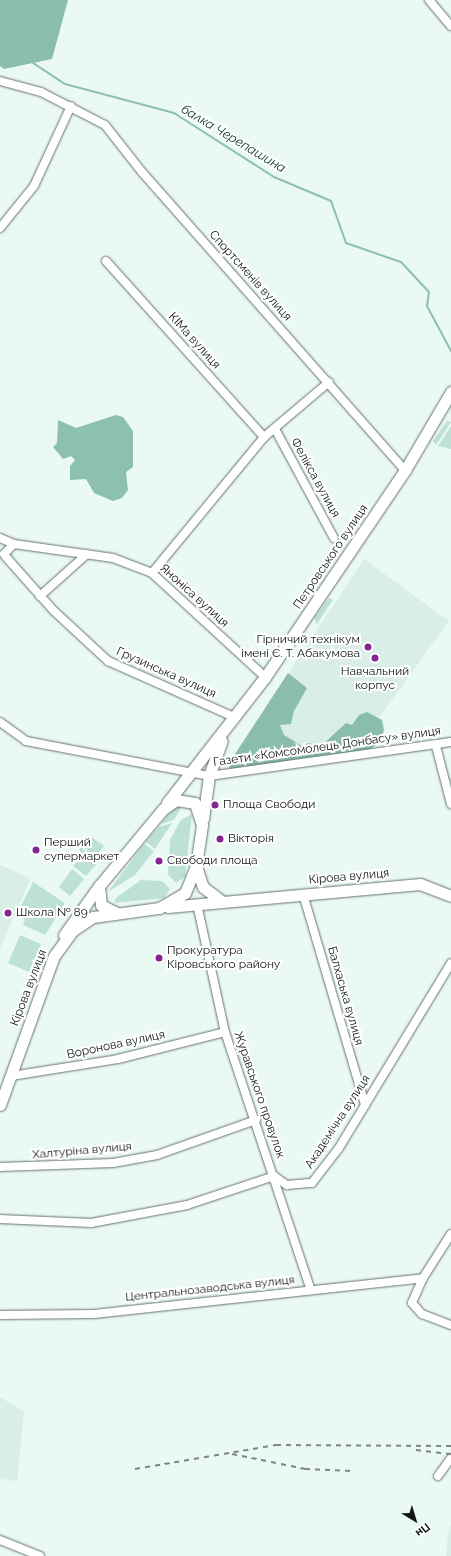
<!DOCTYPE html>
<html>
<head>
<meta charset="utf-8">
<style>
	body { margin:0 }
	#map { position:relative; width:451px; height:1556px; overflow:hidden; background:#ebf9f4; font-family:Raleway,sans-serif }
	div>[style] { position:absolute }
	.built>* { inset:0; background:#d8eee7 }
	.green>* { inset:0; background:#bde1d5 }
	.forest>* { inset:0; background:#8bbdad }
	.water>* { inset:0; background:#8ec0b0 }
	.stream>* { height:2px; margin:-1px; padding:0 1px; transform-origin:1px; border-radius:1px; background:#8ec0b0 }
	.roads { filter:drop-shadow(0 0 1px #65716d) drop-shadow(0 0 1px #65716d) }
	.minor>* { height:8px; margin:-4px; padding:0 4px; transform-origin:4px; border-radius:4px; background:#fff }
	.secondary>* { height:11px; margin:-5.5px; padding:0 5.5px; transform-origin:5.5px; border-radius:5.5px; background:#fff }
	.rail>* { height:2px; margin-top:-1px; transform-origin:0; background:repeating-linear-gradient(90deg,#7d8683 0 5px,transparent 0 10px) }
	.dots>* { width:11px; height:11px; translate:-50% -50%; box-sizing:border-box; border:2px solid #fff; border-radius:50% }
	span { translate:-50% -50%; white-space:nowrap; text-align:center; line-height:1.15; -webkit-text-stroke:4px #fff; paint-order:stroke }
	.street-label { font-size:12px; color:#131716 }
	.poi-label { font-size:12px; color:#131716 }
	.right { translate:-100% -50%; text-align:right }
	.left { translate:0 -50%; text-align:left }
	.water-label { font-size:13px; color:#174338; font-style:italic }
	.north { position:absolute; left:395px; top:1500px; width:40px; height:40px; -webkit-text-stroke:3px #fff; paint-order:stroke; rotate:142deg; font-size:11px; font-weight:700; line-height:16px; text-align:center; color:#131716 }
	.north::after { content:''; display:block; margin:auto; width:14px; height:18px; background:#131716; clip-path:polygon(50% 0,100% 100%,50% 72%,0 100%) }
</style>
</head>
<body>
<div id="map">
	<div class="built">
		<i style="clip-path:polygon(364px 559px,449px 621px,353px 754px,235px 754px)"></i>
		<i style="clip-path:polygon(0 865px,31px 878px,0 948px)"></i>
		<i style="clip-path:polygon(0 1397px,24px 1412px,17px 1481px,0 1479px)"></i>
		<i style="clip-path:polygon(451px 1524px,451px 1556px,446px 1556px,448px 1533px)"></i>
	</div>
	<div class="green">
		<i style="clip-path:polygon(447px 421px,451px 422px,436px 445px,433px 441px)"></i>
		<i style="clip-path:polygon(451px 426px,451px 449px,438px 446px)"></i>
		<i style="clip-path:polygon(329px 598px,333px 600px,317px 624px,314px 618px)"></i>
		<i style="clip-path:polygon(182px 806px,174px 820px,161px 824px,174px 808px)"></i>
		<i style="clip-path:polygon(192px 814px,185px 877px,176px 883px,168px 875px,170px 840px,181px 820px)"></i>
		<i style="clip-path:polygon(172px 823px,155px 849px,146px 842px,159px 827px)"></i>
		<i style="clip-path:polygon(90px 836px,104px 846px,94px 859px,98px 862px,86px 876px,73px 866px,78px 860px,75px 855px)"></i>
		<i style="clip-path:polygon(144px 844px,154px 851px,135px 875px,108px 892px)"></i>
		<i style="clip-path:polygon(72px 869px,84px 879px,70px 896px,59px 887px)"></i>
		<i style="clip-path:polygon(141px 880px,162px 881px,170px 889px,164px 898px,114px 903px,116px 898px)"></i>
		<i style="clip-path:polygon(33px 882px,65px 903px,45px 935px,23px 925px,25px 920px,17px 914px)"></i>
		<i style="clip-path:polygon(20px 935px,41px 944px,29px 972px,8px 963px)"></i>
	</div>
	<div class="forest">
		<i style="clip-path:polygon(0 0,68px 0,52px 59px,4px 69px,0 66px)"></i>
		<i style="clip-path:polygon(288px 673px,307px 688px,294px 711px,291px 724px,280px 725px,284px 735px,302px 746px,309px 743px,320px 747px,346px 723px,352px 725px,359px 715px,367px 712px,382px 720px,384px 730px,380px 742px,368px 751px,227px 772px,235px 754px)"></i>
	</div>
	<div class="water">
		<i style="clip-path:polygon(116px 415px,123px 417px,133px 431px,133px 467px,126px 472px,128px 490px,122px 498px,113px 501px,94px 493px,86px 479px,70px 480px,70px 466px,75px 460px,71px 456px,63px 459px,53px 447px,57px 443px,58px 420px,76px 428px)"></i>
	</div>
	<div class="stream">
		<i style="left:0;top:41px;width:78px;rotate:33.5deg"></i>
		<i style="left:65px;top:84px;width:113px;rotate:14.9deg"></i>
		<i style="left:174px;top:113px;width:119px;rotate:32.6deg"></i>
		<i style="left:274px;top:177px;width:62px;rotate:22.8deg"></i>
		<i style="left:331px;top:201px;width:45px;rotate:70.3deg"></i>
		<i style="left:346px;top:243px;width:58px;rotate:19.1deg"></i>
		<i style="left:401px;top:262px;width:41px;rotate:47deg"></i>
		<i style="left:429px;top:292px;width:14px;rotate:98deg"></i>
		<i style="left:427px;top:306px;width:51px;rotate:61.9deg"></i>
	</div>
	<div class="roads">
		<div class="minor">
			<i style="left:429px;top:0;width:34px;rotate:50deg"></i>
			<i style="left:0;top:81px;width:42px;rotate:15deg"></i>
			<i style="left:41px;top:92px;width:72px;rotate:27.3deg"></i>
			<i style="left:105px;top:125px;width:60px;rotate:51.8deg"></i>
			<i style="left:142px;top:172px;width:397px;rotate:48.6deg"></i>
			<i style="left:0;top:228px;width:54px;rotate:-51deg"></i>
			<i style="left:34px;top:186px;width:88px;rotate:-65.2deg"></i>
			<i style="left:106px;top:261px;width:237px;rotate:48.1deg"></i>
			<i style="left:275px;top:429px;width:124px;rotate:61.6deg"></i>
			<i style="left:0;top:538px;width:15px;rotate:23deg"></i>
			<i style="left:14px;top:544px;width:100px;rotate:8deg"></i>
			<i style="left:113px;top:558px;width:42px;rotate:21deg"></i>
			<i style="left:152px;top:573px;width:154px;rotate:42.6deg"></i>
			<i style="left:14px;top:544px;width:14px;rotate:135deg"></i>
			<i style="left:4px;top:554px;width:4px;rotate:56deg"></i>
			<i style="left:6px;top:557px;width:72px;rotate:48.4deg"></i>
			<i style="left:54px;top:611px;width:74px;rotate:42.8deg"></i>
			<i style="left:108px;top:661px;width:140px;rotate:24deg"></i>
			<i style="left:152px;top:573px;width:176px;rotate:-50.5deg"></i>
			<i style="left:264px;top:437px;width:85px;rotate:-40.2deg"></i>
			<i style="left:40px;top:596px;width:63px;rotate:-41.8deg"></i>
			<i style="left:0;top:722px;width:32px;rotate:36deg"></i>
			<i style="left:26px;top:741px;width:186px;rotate:10.8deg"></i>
			<i style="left:209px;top:776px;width:244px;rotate:-8deg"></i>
			<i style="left:436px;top:746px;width:60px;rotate:75.5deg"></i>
			<i style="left:303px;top:894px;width:220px;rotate:73.6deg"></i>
			<i style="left:197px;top:904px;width:131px;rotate:77.7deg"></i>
			<i style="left:225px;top:1032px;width:272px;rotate:71.6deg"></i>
			<i style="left:11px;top:1076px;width:108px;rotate:-9deg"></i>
			<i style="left:118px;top:1059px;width:110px;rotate:-14.2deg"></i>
			<i style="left:0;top:1167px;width:113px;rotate:-2deg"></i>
			<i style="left:113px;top:1163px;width:45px;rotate:-10.3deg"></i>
			<i style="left:157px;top:1155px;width:105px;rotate:-19.5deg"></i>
			<i style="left:0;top:1219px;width:91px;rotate:2.5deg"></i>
			<i style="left:91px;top:1223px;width:98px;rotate:-10.6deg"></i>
			<i style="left:187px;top:1205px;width:92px;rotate:-18.4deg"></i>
			<i style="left:274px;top:1176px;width:16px;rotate:35deg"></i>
			<i style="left:287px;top:1185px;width:25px;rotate:-5deg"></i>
			<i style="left:312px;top:1183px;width:44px;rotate:-52.4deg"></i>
			<i style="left:339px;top:1148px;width:216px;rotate:-58.8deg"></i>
			<i style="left:451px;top:1234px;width:52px;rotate:122.5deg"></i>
			<i style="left:423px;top:1278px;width:27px;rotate:114deg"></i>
			<i style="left:412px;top:1303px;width:15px;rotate:48deg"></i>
			<i style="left:422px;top:1314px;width:31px;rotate:21deg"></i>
			<i style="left:0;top:1315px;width:94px;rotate:-0.6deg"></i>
			<i style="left:94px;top:1314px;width:331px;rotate:-6.2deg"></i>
			<i style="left:438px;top:1476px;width:22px;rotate:-54deg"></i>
			<i style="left:0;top:1540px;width:43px;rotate:21.8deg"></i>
		</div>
		<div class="secondary">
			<i style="left:167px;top:803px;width:160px;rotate:-52.1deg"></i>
			<i style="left:265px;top:677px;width:250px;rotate:-55.9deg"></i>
			<i style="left:405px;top:470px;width:91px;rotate:-59.5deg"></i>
			<i style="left:203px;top:819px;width:43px;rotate:-82.1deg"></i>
			<i style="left:209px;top:776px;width:37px;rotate:-70deg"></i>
			<i style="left:196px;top:866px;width:22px;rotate:72deg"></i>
			<i style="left:203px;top:887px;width:25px;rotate:37deg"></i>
			<i style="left:168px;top:907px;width:253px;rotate:-5.2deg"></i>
			<i style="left:420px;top:884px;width:33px;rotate:21deg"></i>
			<i style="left:64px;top:935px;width:60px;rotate:-54.5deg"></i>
			<i style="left:0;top:1105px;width:158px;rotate:-70.1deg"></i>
			<i style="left:54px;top:956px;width:31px;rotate:-54deg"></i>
			<i style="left:72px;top:931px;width:25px;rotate:-34deg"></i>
			<i style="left:93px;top:917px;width:67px;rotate:-7.8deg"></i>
			<i style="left:159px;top:908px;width:30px;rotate:-30deg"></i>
			<i style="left:185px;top:893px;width:29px;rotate:-68deg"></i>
			<i style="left:196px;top:866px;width:41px;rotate:-81.7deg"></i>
			<i style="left:202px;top:825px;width:23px;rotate:-108deg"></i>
			<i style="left:195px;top:803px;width:19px;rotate:-171deg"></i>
			<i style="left:176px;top:800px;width:16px;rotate:145deg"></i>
			<i style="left:163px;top:809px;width:100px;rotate:129.7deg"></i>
			<i style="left:99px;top:886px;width:19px;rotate:84deg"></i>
			<i style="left:101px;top:905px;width:18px;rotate:27deg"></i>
		</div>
	</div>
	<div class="rail">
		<i style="left:416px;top:1450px;width:35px;rotate:7deg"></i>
		<i style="left:232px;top:1454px;width:75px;rotate:11.6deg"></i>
		<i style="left:305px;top:1469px;width:48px;rotate:2.4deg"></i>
		<i style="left:135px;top:1469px;width:143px;rotate:-9.7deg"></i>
		<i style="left:276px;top:1445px;width:175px;rotate:0.3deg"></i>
	</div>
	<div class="dots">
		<i style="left:368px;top:647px;background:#842691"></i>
		<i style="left:375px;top:658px;background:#842691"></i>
		<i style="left:215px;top:805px;background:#842691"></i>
		<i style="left:220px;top:839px;background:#842691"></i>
		<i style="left:36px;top:850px;background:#842691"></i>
		<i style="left:159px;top:861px;background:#842691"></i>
		<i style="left:8px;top:913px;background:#842691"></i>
		<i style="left:159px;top:958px;background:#842691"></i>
	</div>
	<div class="street-label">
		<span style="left:250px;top:276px;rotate:48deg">Спортсменів вулиця</span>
		<span style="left:194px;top:341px;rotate:48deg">КІМа вулиця</span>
		<span style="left:315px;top:478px;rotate:61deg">Фелікса вулиця</span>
		<span style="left:331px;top:557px;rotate:-56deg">Петровського вулиця</span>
		<span style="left:194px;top:596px;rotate:42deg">Яноніса вулиця</span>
		<span style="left:166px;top:673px;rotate:24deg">Грузинська вулиця</span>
		<span style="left:327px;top:747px;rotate:-8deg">Газети «Комсомолець Донбасу» вулиця</span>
		<span style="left:349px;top:877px;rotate:-5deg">Кірова вулиця</span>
		<span style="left:29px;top:988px;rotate:-69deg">Кірова вулиця</span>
		<span style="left:345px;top:996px;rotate:74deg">Балхаська вулиця</span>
		<span style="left:116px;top:1045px;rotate:-12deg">Воронова вулиця</span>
		<span style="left:259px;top:1095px;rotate:71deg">Журавського провулок</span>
		<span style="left:338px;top:1122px;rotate:-57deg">Академічна вулиця</span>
		<span style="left:82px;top:1151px;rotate:-5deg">Халтуріна вулиця</span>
		<span style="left:210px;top:1289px;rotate:-6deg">Центральнозаводська вулиця</span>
	</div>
	<div class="poi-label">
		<span class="right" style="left:360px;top:647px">Гірничий технікум<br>імені Є. Т. Абакумова</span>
		<span style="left:375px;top:679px">Навчальний<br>корпус</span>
		<span class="left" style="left:223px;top:805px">Площа Свободи</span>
		<span class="left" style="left:228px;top:839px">Вікторія</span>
		<span class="left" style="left:44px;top:850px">Перший<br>супермаркет</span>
		<span class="left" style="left:167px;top:861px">Свободи площа</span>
		<span class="left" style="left:16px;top:913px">Школа № 89</span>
		<span class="left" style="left:167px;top:958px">Прокуратура<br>Кіровського району</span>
	</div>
	<div class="water-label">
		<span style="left:233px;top:139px;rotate:31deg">балка Черепашина</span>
	</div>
	<div class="north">Пн</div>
</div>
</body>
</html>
